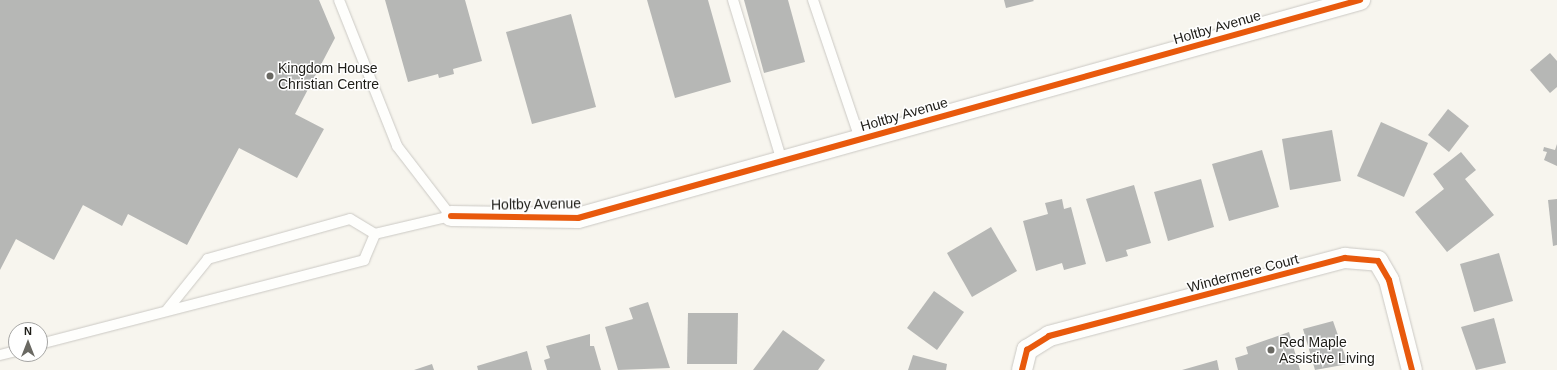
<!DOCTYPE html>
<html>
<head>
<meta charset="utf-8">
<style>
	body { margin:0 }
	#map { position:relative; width:1557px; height:370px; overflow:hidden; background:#f7f5ee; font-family:Arial,sans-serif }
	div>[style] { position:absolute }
	.building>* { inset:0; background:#b6b7b5 }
	.roads { filter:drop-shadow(0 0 1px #cbc9c4) drop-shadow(0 0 1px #cbc9c4) }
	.lane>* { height:10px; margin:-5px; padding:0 5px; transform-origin:5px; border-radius:5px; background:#fefefc }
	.street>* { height:20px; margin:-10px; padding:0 10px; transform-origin:10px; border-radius:10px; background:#fefefc }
	.cycleway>* { height:6px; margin:-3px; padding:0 3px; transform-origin:3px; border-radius:3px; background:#e8590c }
	.dots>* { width:11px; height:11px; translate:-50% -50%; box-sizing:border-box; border:2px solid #fff; border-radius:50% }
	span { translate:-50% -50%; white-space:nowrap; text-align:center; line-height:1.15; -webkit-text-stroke:3px #fff; paint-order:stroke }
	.street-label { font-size:14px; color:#1e1d18 }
	.poi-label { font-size:14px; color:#1e1d18 }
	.left { translate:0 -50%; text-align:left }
	.north { position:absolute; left:8px; top:322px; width:40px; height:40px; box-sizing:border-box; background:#fff; border:1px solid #a5a5a3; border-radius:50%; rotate:0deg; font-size:11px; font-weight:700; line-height:16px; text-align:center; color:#1e1d18 }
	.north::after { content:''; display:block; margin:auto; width:14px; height:18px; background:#6a6963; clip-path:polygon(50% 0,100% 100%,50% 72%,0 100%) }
</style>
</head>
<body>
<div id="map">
	<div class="building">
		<i style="clip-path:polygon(0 0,319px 0,335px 38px,295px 114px,324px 129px,297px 178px,239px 148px,187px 245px,128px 214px,122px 226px,83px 205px,54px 260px,16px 239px,0 270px)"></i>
		<i style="clip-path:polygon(385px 0,465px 0,482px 61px,453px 69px,454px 74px,439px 78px,438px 74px,408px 82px)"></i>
		<i style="clip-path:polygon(647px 0,708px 0,731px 82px,675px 98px)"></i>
		<i style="clip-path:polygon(744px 0,788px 0,805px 62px,764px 73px)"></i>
		<i style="clip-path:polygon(1004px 0,1033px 0,1034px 1px,1006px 8px)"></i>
		<i style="clip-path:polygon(571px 14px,596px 107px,532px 124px,506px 32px)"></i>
		<i style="clip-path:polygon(1550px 53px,1557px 61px,1557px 87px,1550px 93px,1530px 70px)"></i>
		<i style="clip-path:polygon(1448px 109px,1469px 126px,1449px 152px,1428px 135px)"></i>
		<i style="clip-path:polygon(1381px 122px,1428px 143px,1404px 197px,1357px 176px)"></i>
		<i style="clip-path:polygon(1332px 130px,1341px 181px,1290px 190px,1282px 139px)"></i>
		<i style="clip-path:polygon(1557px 144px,1557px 166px,1544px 160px,1547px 152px,1543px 151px,1544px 147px,1555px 150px)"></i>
		<i style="clip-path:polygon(1262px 150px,1279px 207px,1229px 221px,1212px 164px)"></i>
		<i style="clip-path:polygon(1461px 152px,1476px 170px,1465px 179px,1494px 215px,1447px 252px,1415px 212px,1444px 189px,1433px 174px)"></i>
		<i style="clip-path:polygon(1201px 179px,1214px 227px,1168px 241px,1154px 192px)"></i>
		<i style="clip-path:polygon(1134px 185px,1151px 243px,1126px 250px,1128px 256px,1106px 262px,1086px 199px)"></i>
		<i style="clip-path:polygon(1062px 199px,1064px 209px,1071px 207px,1086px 264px,1064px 270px,1062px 263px,1036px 271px,1023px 221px,1048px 214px,1045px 203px)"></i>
		<i style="clip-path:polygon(1557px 199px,1557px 245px,1553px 246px,1548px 200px)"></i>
		<i style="clip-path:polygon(991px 227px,1017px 271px,972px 297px,947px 253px)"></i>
		<i style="clip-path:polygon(1499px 253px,1513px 301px,1474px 312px,1460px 264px)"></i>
		<i style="clip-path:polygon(934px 291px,964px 312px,937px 350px,907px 328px)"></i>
		<i style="clip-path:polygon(648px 302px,670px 368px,618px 370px,605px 327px,633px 319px,629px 308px)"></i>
		<i style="clip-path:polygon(688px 313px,738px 313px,737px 364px,687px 364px)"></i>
		<i style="clip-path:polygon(1494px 318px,1506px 363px,1476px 370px,1461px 327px)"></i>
		<i style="clip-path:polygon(1333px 321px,1348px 364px,1315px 370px,1303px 329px)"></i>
		<i style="clip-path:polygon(783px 330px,825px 360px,818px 370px,753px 370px)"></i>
		<i style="clip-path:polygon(1289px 332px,1300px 370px,1238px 370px,1235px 358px,1248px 354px,1246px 347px)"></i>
		<i style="clip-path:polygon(590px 334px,590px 346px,594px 346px,601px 370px,547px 370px,544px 360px,550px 358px,546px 346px)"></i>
		<i style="clip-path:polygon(527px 351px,532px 370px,478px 370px,477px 366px)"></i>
		<i style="clip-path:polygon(913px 355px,947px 364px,946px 370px,908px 370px)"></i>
		<i style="clip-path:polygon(1217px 360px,1219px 370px,1182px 370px)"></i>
		<i style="clip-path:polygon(432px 364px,434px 370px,414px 370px)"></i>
	</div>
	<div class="roads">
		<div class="lane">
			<i style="left:339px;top:0;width:157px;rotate:68.3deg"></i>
			<i style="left:397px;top:146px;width:88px;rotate:52.4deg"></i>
			<i style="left:451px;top:216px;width:78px;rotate:166.7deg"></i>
			<i style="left:733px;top:0;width:168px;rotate:73.1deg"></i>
			<i style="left:813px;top:0;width:147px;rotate:71.3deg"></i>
			<i style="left:40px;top:344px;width:335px;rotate:-14.5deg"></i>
			<i style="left:364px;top:260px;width:28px;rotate:-67deg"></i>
			<i style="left:375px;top:234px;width:29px;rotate:-149deg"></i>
			<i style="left:350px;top:219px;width:148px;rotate:164.3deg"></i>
			<i style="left:208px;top:259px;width:65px;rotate:128.8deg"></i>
			<i style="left:0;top:355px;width:16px;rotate:-14deg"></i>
		</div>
		<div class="street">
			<i style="left:451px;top:216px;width:127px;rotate:0.9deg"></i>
			<i style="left:578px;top:218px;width:812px;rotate:-15.58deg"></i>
			<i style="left:1022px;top:370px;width:21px;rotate:-76deg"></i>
			<i style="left:1027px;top:350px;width:26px;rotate:-32deg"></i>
			<i style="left:1049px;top:336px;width:306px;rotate:-14.8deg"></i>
			<i style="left:1345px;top:258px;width:33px;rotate:5deg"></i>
			<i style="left:1378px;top:261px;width:22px;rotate:60deg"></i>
			<i style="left:1389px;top:280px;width:93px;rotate:75.7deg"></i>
		</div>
	</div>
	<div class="cycleway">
		<i style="left:451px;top:216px;width:127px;rotate:0.9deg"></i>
		<i style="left:578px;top:218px;width:812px;rotate:-15.58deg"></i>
		<i style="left:1022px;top:370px;width:21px;rotate:-76deg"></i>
		<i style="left:1027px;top:350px;width:26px;rotate:-32deg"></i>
		<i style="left:1049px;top:336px;width:306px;rotate:-14.8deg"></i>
		<i style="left:1345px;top:258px;width:33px;rotate:5deg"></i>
		<i style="left:1378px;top:261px;width:22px;rotate:60deg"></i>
		<i style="left:1389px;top:280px;width:93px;rotate:75.7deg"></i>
	</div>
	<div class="dots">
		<i style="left:270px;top:76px;background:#6a6963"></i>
		<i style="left:1271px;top:350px;background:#6a6963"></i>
	</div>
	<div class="street-label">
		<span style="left:1217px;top:27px;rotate:-16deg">Holtby Avenue</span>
		<span style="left:904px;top:114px;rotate:-16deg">Holtby Avenue</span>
		<span style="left:536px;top:204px;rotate:-1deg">Holtby Avenue</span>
		<span style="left:1243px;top:273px;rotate:-15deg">Windermere Court</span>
	</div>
	<div class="poi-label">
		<span class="left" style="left:278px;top:76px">Kingdom House<br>Christian Centre</span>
		<span class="left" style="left:1279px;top:350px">Red Maple<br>Assistive Living</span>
	</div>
	<div class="north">N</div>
</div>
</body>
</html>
